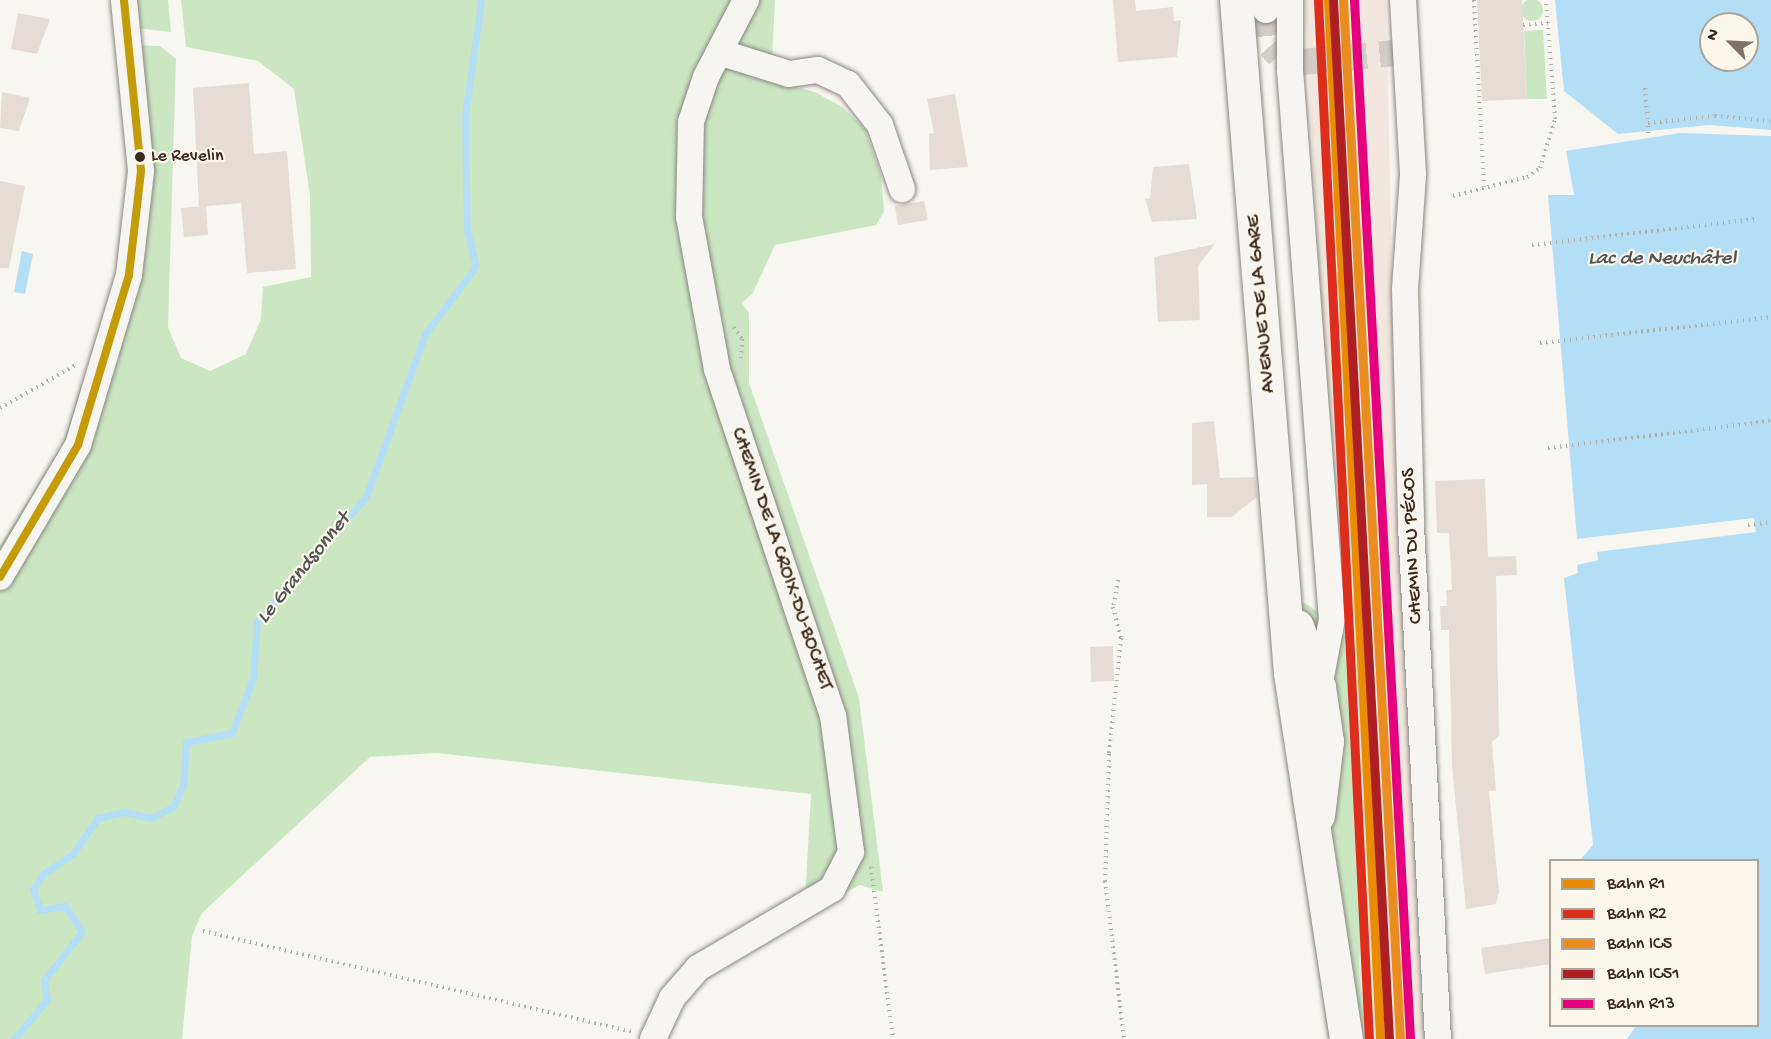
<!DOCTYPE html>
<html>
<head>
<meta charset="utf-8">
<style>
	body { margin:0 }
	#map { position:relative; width:1771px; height:1039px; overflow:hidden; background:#f8f6f0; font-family:"Gochi Hand",sans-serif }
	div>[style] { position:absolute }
	.built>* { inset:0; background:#f1e7de }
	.green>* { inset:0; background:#cbe7c2 }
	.round { border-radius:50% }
	.water>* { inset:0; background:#b4def5 }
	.stream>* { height:7px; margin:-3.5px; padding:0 3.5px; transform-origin:3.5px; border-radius:3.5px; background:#b4def5 }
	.building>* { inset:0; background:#e6dcd6 }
	.minor-tunnel>* { height:26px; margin-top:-13px; transform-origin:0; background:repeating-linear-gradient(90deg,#d2cdc6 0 26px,transparent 0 39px) }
	.path>* { height:4px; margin-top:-2px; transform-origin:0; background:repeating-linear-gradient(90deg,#b3b0ac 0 1.5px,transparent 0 6px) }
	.roads { filter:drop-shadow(0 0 2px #8b8781) drop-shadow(0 0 2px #8b8781) }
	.minor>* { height:26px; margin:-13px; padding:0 13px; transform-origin:13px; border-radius:13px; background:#f6f5f1 }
	.major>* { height:33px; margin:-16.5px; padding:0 16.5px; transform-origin:16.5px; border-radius:16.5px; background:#f6f5f1 }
	.bus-1>* { height:8px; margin:-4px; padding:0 4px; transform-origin:4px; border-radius:4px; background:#c49b09 }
	.rail-1>* { height:9px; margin:-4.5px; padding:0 4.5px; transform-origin:4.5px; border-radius:4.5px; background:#ea8c02 }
	.rail-2>* { height:9px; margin:-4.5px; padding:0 4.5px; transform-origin:4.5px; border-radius:4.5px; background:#dd2e1d }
	.rail-3>* { height:9px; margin:-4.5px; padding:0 4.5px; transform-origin:4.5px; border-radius:4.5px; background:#e98d20 }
	.rail-4>* { height:9px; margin:-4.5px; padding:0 4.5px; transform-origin:4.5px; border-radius:4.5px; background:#ad1f23 }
	.rail-5>* { height:9px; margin:-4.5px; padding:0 4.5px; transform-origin:4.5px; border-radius:4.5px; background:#e5007d }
	.dots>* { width:16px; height:16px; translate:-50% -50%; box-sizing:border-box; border:3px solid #fbf7ec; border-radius:50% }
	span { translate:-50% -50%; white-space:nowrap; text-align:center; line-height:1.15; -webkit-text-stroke:4.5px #fbf7ec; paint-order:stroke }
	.bus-label { font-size:18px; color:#3b2a1e }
	.left { translate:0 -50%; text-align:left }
	.street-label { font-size:20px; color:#3b2a1e }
	.water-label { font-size:21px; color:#525454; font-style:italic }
	.legend { position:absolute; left:1549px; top:859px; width:210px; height:168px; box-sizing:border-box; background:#fbf7ec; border:2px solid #aea59a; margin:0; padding:8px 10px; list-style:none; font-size:18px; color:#3b2a1e }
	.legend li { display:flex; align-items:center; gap:12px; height:30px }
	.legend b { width:30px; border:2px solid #aea59a }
	.north { position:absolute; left:1699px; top:12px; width:60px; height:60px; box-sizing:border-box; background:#fbf7ec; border:2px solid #aea59a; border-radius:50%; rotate:294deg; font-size:16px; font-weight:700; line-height:24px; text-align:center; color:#3b2a1e }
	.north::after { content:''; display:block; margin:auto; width:21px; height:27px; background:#7d7168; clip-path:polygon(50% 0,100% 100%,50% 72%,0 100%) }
</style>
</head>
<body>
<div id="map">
	<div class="built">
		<i style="clip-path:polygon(1305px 0,1386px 0,1396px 465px,1426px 1039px,1369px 1039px,1359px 973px,1363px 872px,1350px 640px,1333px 552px)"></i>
	</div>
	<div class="green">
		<i class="round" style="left:1521px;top:-1px;width:22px;height:22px"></i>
		<i style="clip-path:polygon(124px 0,168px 0,171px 32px,128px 27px)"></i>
		<i style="clip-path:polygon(181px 0,775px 0,771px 80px,815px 92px,842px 107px,865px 128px,881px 175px,884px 211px,876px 225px,775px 245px,753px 293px,742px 303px,749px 313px,749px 383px,859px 698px,883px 892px,860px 885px,778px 926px,665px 998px,805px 899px,811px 794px,437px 753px,370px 757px,202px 913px,192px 936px,182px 1039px,0 1039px,0 546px,63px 444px,84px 377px,118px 363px,142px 205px,131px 45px,160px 46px,176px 59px,168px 327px,181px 358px,210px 371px,246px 354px,261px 319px,263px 287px,311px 277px,310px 195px,294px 89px,258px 61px,186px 47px)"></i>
		<i style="clip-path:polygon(1543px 30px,1547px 99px,1527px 99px,1524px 31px)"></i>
		<i style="clip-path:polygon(1269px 586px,1310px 606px,1350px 640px,1363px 872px,1359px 973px,1369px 1039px,1329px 1039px,1288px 772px)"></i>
	</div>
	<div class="water">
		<i style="clip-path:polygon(evenodd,1555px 0,1771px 0,1771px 130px,1709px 125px,1618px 134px,1564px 91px,1555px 0,1711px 24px,1747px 24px,1747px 60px,1711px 60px,1711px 24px)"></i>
		<i style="clip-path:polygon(1680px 133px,1771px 136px,1771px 1039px,1627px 1039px,1636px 1026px,1758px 1026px,1758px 860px,1580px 860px,1593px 845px,1564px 578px,1578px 573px,1577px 565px,1598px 560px,1597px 552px,1756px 532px,1754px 518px,1577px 539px,1548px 195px,1574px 195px,1566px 151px)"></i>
		<i style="clip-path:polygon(22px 251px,33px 254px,25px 294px,14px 292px)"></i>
	</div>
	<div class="stream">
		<i style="left:14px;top:1039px;width:51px;rotate:-49.8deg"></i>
		<i style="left:47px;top:1000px;width:20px;rotate:-99deg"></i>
		<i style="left:44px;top:980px;width:61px;rotate:-51.6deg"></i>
		<i style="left:82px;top:932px;width:31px;rotate:-123deg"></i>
		<i style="left:65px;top:906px;width:25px;rotate:171deg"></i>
		<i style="left:40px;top:910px;width:22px;rotate:-108deg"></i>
		<i style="left:33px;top:889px;width:18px;rotate:-56deg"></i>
		<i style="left:43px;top:874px;width:36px;rotate:-34deg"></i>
		<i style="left:73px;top:854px;width:44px;rotate:-55.2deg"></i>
		<i style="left:98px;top:818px;width:28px;rotate:-13deg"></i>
		<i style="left:125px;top:812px;width:27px;rotate:13deg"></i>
		<i style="left:151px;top:818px;width:25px;rotate:-27deg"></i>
		<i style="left:173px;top:807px;width:23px;rotate:-65deg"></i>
		<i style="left:183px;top:786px;width:44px;rotate:-86.1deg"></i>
		<i style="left:186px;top:742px;width:47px;rotate:-11.1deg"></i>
		<i style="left:232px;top:733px;width:59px;rotate:-69.1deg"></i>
		<i style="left:253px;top:678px;width:56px;rotate:-85.9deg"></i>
		<i style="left:257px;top:622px;width:166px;rotate:-48.9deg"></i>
		<i style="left:366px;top:497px;width:173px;rotate:-70.1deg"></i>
		<i style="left:425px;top:334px;width:85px;rotate:-53.1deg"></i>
		<i style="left:476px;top:266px;width:36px;rotate:-104deg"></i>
		<i style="left:467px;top:231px;width:115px;rotate:-91deg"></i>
		<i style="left:465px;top:116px;width:117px;rotate:-82.1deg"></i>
	</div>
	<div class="building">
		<i style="clip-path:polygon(1113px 0,1135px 0,1136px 11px,1173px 7px,1174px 21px,1181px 20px,1177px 57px,1118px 62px)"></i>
		<i style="clip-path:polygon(1477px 0,1522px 0,1527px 99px,1482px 101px)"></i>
		<i style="clip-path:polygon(18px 13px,50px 19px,37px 54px,11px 49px)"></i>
		<i style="clip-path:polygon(249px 83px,254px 154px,287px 151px,296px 269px,247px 273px,241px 203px,199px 207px,193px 88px)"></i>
		<i style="clip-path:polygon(2px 92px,30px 98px,19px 131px,0 128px)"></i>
		<i style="clip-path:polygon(955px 94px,968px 167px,930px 170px,929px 134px,934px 133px,927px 99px)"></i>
		<i style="clip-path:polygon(1189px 164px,1197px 219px,1152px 222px,1145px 199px,1150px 198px,1153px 167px)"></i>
		<i style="clip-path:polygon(0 181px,25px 186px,9px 268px,0 268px)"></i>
		<i style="clip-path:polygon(924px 201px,928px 220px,898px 225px,895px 206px)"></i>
		<i style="clip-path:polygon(206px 206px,208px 235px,184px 237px,181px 208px)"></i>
		<i style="clip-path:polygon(1215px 244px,1198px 266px,1200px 320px,1158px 322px,1154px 257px)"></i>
		<i style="clip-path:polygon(1214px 421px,1220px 478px,1255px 477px,1257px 497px,1232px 517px,1207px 517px,1207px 484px,1192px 485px,1192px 423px)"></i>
		<i style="clip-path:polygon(1485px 479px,1488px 557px,1516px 556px,1517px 575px,1496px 576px,1499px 736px,1492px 742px,1496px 791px,1489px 791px,1499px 892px,1496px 904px,1466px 909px,1452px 766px,1449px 630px,1441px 630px,1440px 606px,1447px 606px,1446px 590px,1452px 590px,1449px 533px,1437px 533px,1435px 481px)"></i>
		<i style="clip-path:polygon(1113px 646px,1114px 681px,1091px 682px,1090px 647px)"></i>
		<i style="clip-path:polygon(1551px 938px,1551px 964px,1485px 974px,1481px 948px)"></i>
	</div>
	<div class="minor-tunnel">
		<i style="left:1266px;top:10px;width:36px;rotate:84deg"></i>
		<i style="left:1270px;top:46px;width:13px;rotate:48deg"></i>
		<i style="left:1279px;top:56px;width:24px;rotate:15deg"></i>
		<i style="left:1302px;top:62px;width:104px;rotate:-5.5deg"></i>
	</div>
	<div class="path">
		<i style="left:1474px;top:0;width:187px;rotate:86.9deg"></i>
		<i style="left:1523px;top:25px;width:25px;rotate:-5deg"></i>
		<i style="left:1645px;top:88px;width:35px;rotate:85deg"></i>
		<i style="left:1648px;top:133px;width:10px;rotate:-90deg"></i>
		<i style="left:1648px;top:123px;width:67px;rotate:-6deg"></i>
		<i style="left:1715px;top:116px;width:56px;rotate:5.1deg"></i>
		<i style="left:1453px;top:196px;width:76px;rotate:-14.4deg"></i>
		<i style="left:1527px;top:177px;width:16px;rotate:-35deg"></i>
		<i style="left:1540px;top:168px;width:51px;rotate:-73deg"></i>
		<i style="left:1555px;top:119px;width:119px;rotate:-94.3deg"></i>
		<i style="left:1532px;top:245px;width:226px;rotate:-6.6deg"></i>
		<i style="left:734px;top:327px;width:14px;rotate:56deg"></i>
		<i style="left:742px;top:339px;width:19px;rotate:93deg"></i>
		<i style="left:1540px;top:343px;width:232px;rotate:-6.4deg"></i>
		<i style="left:0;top:408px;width:89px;rotate:-29.7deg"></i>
		<i style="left:1548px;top:448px;width:225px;rotate:-6.9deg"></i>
		<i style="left:1748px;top:525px;width:23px;rotate:-7deg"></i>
		<i style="left:1118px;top:580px;width:27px;rotate:100deg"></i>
		<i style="left:1113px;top:607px;width:32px;rotate:76deg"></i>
		<i style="left:1121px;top:638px;width:117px;rotate:95.9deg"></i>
		<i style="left:1109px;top:754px;width:127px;rotate:91.8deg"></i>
		<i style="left:1105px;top:881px;width:159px;rotate:83.1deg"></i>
		<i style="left:871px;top:867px;width:173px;rotate:82.7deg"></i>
		<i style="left:203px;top:931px;width:441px;rotate:13.2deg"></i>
	</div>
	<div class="roads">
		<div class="minor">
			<i style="left:1290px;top:0;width:70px;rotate:90deg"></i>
			<i style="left:1290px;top:70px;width:551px;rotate:85.63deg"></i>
			<i style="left:1332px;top:619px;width:69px;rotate:100.8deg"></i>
			<i style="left:1403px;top:0;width:175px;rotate:86.7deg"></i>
			<i style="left:1413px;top:175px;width:114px;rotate:94deg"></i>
			<i style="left:1405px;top:289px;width:237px;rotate:88.5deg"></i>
			<i style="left:1411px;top:526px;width:514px;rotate:86.99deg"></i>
			<i style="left:1266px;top:10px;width:10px;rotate:-90deg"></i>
			<i style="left:719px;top:52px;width:73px;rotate:17.4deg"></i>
			<i style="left:789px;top:74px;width:29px;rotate:-8deg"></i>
			<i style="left:818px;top:70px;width:33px;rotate:25deg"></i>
			<i style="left:848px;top:84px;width:52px;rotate:52deg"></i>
			<i style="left:880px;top:125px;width:68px;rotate:71deg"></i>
			<i style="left:0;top:577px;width:153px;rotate:-59.4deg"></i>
			<i style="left:78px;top:445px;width:177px;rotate:-73.3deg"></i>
			<i style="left:129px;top:275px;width:105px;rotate:-83.4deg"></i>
			<i style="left:141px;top:171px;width:172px;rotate:-95.7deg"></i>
			<i style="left:653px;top:1039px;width:45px;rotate:-65.1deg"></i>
			<i style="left:672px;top:998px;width:40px;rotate:-49deg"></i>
			<i style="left:698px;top:968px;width:156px;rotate:-30.5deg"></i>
			<i style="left:832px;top:889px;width:42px;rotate:-62.8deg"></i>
			<i style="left:851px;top:852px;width:137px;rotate:-97.5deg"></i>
			<i style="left:833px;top:716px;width:366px;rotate:-108.5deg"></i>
			<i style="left:717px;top:369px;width:155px;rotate:-100.4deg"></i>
			<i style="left:689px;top:217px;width:95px;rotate:-88.8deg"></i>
			<i style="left:691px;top:122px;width:47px;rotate:-71.6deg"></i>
			<i style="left:706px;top:77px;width:87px;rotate:-62.5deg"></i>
		</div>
		<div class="major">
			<i style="left:1236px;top:0;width:675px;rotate:85.41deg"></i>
			<i style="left:1290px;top:673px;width:370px;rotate:81.3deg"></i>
			<i style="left:1297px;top:626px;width:65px;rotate:70.2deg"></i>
			<i style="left:1319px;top:687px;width:55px;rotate:81.6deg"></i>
			<i style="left:1327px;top:741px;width:75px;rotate:96.9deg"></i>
		</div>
	</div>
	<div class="bus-1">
		<i style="left:0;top:577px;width:153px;rotate:-59.4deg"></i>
		<i style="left:78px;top:445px;width:177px;rotate:-73.3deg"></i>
		<i style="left:129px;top:275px;width:105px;rotate:-83.4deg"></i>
		<i style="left:141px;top:171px;width:172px;rotate:-95.7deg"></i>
	</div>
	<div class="rail-1">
		<i style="left:1328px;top:0;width:1040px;rotate:87.13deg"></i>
	</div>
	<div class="rail-2">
		<i style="left:1318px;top:1px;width:1039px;rotate:87.19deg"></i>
	</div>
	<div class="rail-3">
		<i style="left:1343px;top:0;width:1041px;rotate:86.86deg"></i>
	</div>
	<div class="rail-4">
		<i style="left:1333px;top:1px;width:1040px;rotate:86.91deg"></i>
	</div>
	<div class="rail-5">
		<i style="left:1354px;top:0;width:1040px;rotate:86.91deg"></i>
	</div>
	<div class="dots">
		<i style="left:140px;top:157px;background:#3b2a1e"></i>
	</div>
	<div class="bus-label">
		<span class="left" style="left:151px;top:157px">Le Revelin</span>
	</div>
	<div class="street-label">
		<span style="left:1262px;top:304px;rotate:-95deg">AVENUE DE LA GARE</span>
		<span style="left:1413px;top:546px;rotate:-93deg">CHEMIN DU PÉCOS</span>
		<span style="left:781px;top:559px;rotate:71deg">CHEMIN DE LA CROIX-DU-BOCHET</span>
	</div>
	<div class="water-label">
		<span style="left:1662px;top:260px">Lac de Neuchâtel</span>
		<span style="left:305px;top:569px;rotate:-51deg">Le Grandsonnet</span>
	</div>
	<ul class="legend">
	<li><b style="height:8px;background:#ea8c02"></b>Bahn R1</li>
	<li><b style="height:8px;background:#dd2e1d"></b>Bahn R2</li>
	<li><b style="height:8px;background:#e98d20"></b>Bahn IC5</li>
	<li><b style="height:8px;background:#ad1f23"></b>Bahn IC51</li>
	<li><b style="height:8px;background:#e5007d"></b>Bahn R13</li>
	</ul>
	<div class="north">N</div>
</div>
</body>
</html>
